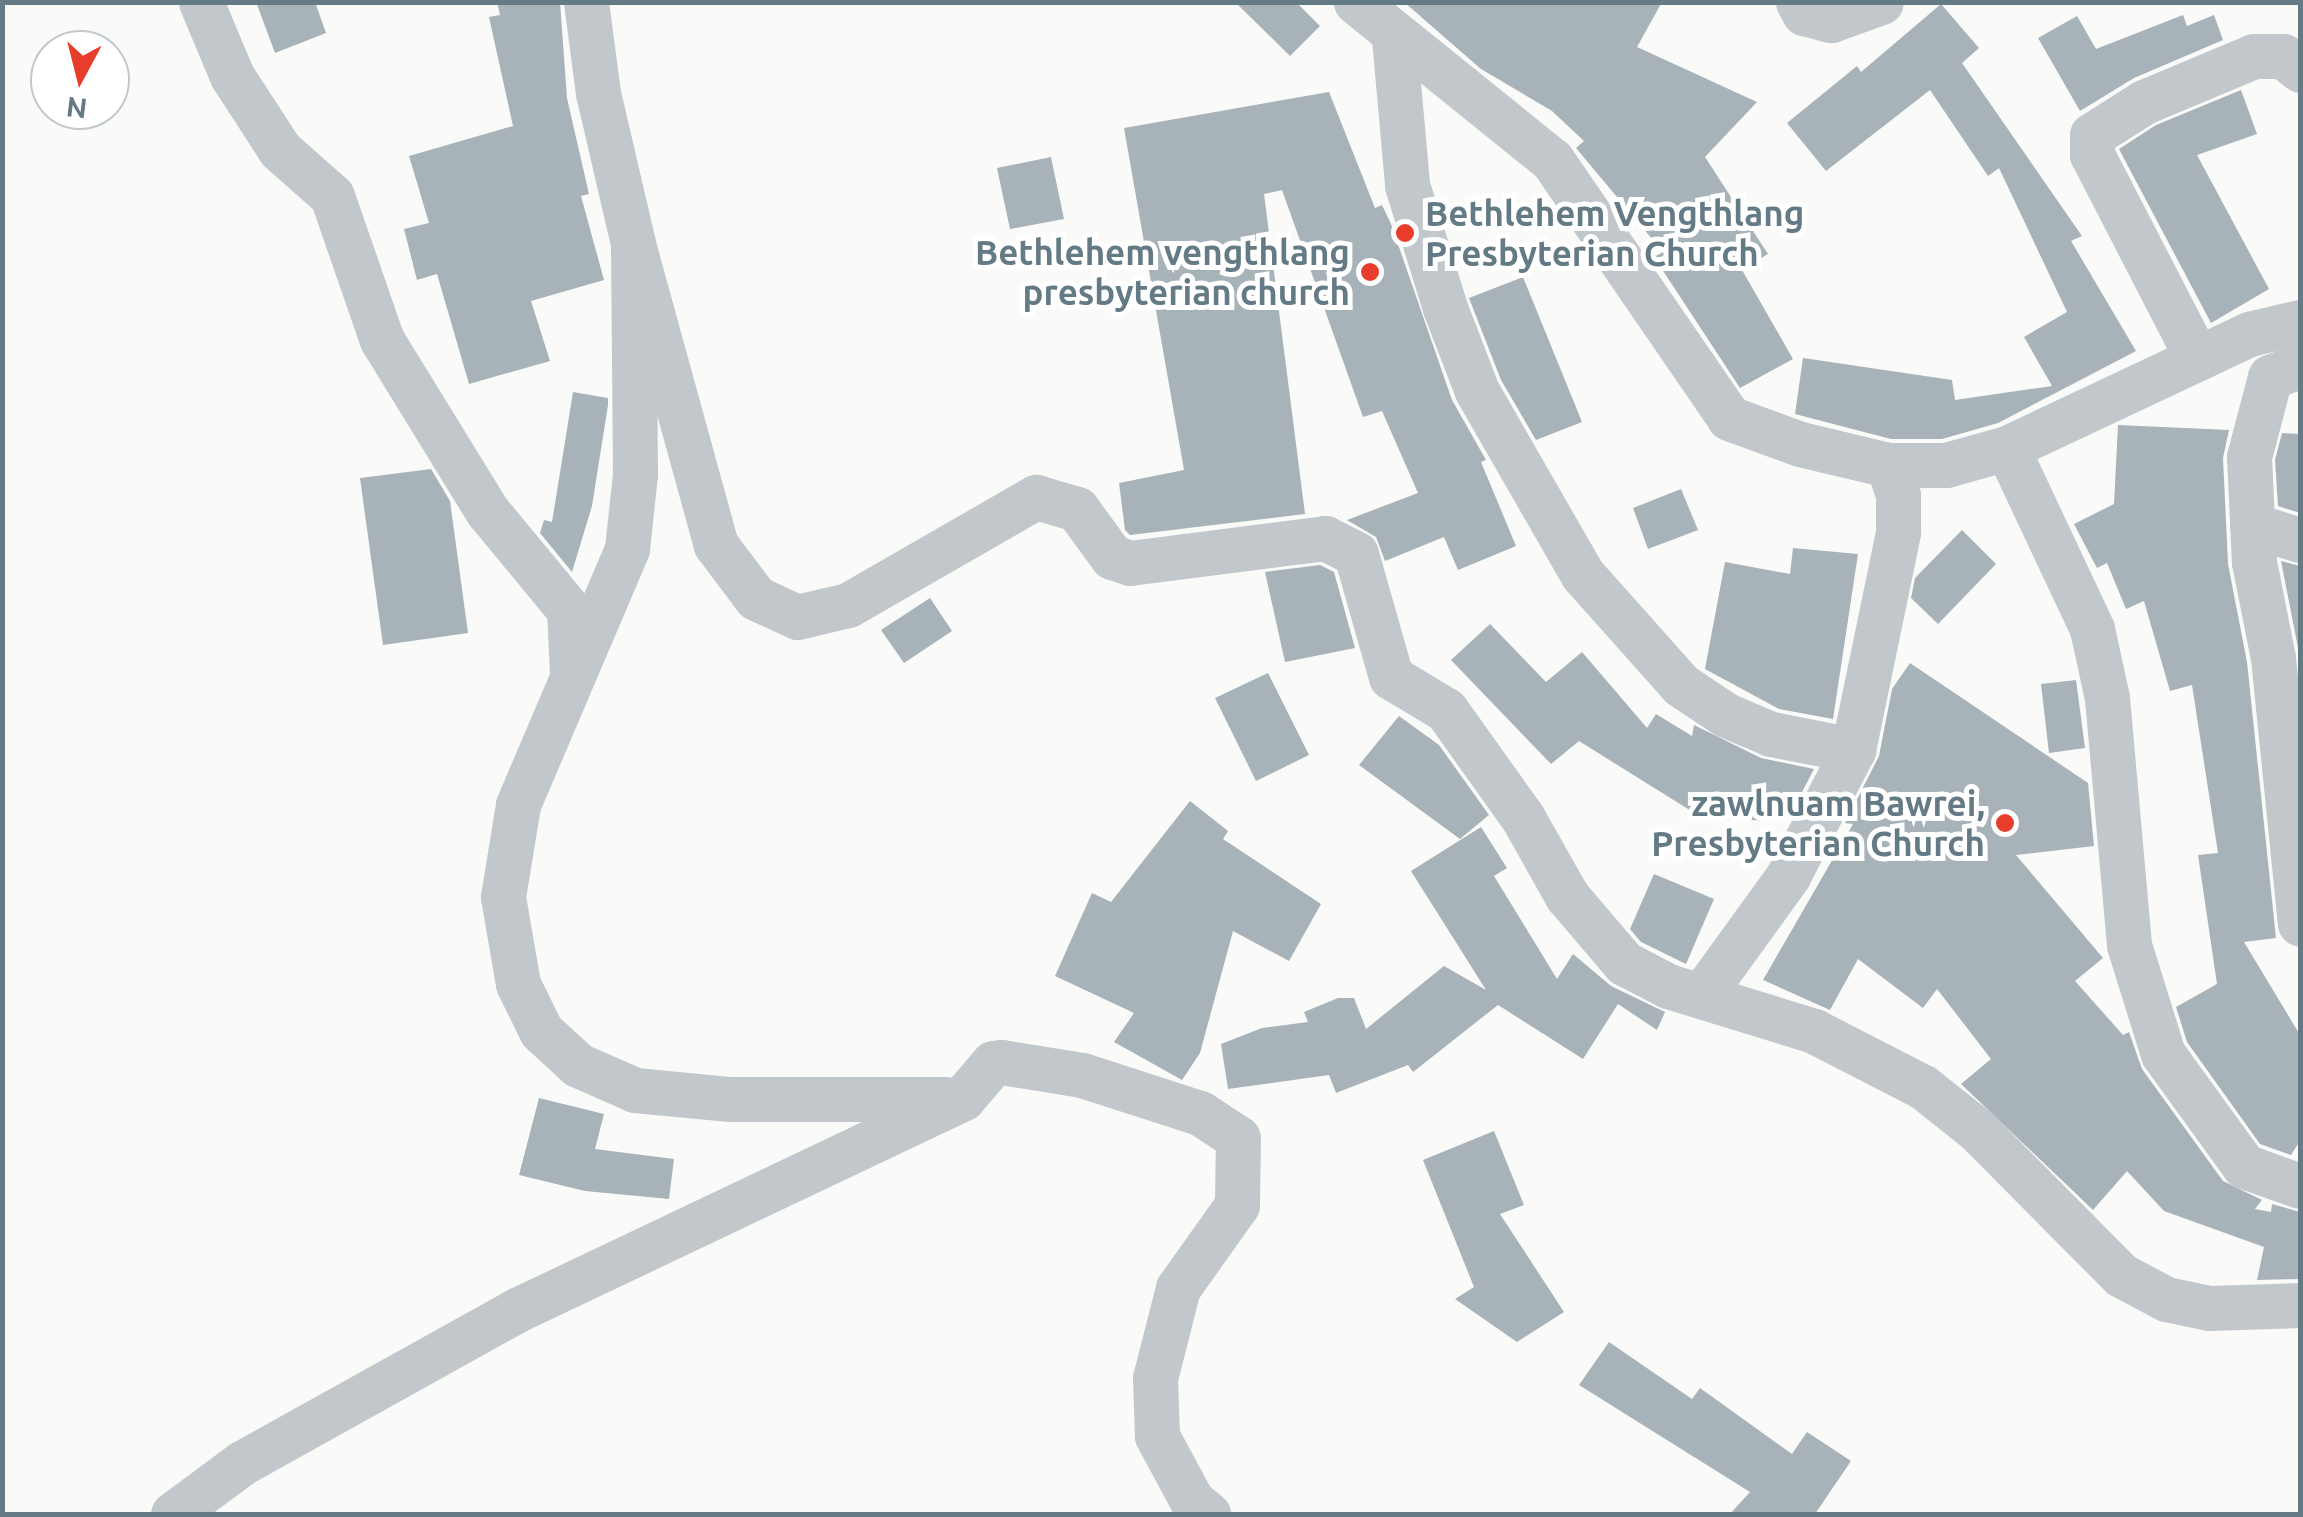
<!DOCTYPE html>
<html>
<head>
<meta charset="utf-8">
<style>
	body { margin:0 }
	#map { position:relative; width:2303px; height:1517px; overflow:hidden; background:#fafaf8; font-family:Ubuntu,sans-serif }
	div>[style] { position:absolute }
	.building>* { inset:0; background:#a7b3b8 }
	.street>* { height:45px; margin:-22.5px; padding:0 22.5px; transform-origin:22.5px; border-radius:22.5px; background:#c1c7ca }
	.dots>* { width:28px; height:28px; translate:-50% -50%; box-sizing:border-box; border:5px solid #fff; border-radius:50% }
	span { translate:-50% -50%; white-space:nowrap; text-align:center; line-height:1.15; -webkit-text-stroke:10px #fff; paint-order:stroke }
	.poi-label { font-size:35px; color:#647a84; font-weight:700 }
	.left { translate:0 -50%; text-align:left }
	.right { translate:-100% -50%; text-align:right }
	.frame { position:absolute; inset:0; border:5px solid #647a84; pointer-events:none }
	.north { position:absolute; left:30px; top:30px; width:100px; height:100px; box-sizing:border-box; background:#fff; border:2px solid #c1cace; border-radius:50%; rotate:187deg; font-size:28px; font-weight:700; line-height:40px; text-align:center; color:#647a84 }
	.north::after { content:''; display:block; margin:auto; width:35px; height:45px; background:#e83d2a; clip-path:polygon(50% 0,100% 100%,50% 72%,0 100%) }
</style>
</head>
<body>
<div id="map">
	<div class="building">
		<i style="clip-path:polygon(256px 2px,315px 2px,326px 33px,275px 53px)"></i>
		<i style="clip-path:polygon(497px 2px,560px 2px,567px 98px,589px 194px,581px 196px,604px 280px,531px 301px,550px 361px,469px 384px,437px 274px,417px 280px,404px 229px,429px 223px,409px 156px,513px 126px,489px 17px,500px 15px)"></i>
		<i style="clip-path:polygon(1235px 2px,1296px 2px,1320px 26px,1290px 56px)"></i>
		<i style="clip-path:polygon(1404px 2px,1662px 2px,1637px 47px,1757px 102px,1705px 157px,1768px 254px,1742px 270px,1793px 359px,1740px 388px,1654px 257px,1663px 252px,1576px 148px,1584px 141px,1552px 111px,1481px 69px)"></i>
		<i style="clip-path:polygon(1941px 4px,1979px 48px,1962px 63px,2082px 236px,2071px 241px,2136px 351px,1998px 423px,1942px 439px,1891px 439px,1795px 414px,1803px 358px,1952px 380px,1955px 400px,2052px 386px,2024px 337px,2067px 312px,1999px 168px,1988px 176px,1930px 90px,1826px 171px,1787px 123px,1857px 66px,1861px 72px)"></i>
		<i style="clip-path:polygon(2183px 15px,2187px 26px,2214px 15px,2223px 40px,2134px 78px,2080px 111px,2038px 38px,2077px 16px,2096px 49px)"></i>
		<i style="clip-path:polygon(2241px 90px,2257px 134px,2197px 155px,2269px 289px,2211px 323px,2119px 149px,2156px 125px)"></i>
		<i style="clip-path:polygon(1329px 92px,1375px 208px,1382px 205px,1391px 224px,1452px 400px,1486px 460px,1481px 462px,1516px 546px,1458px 570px,1444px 537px,1385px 561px,1376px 537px,1347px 520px,1418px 493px,1382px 411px,1363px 417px,1282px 190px,1264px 194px,1305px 514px,1130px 535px,1125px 530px,1119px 483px,1184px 470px,1124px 128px)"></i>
		<i style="clip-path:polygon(1051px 157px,1064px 219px,1010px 229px,997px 168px)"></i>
		<i style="clip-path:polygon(1523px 277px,1582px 422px,1536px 440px,1501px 380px,1469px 298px)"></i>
		<i style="clip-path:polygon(573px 392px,608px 398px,608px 405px,592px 506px,572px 572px,540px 533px,544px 520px,552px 522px)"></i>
		<i style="clip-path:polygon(2118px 425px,2229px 430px,2223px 458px,2228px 564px,2247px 662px,2276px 938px,2244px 942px,2300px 1035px,2300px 1141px,2291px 1155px,2260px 1144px,2187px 1042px,2176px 1007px,2217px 984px,2198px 855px,2218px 853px,2192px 685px,2170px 691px,2144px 601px,2126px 609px,2107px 563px,2097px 568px,2074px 524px,2114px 504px)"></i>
		<i style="clip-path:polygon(2282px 433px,2300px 434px,2300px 513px,2278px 506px,2275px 460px)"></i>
		<i style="clip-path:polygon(431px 469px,450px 501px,468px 633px,383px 645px,360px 478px)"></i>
		<i style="clip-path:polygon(1681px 489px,1698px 530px,1648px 549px,1633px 508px)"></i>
		<i style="clip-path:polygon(1962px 530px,1996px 564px,1938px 624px,1911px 598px,1915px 578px)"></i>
		<i style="clip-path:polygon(1793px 548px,1858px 554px,1833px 719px,1779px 709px,1705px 669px,1725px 562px,1790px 574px)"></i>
		<i style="clip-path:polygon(2281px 561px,2300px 566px,2300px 669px,2299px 653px)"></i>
		<i style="clip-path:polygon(1320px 565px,1334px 572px,1355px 648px,1285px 662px,1265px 572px)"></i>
		<i style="clip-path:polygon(930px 598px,952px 631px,904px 663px,881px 630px)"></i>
		<i style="clip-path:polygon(1490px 624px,1546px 682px,1582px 652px,1647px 728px,1656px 714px,1692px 736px,1694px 725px,1761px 758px,1814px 769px,1787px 821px,1704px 819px,1579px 741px,1551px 764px,1451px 660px)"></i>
		<i style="clip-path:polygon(1910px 663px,2088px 783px,2094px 846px,2016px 855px,2103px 958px,2075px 981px,2123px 1035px,2129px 1032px,2142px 1069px,2223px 1181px,2262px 1200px,2255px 1209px,2271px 1212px,2272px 1204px,2300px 1212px,2300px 1279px,2257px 1280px,2264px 1247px,2164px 1211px,2127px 1171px,2093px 1210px,1961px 1084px,1991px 1059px,1937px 989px,1923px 1008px,1858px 959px,1830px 1010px,1763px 980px,1853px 824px,1845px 823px,1879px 756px,1892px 689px)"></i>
		<i style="clip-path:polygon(1268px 673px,1309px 755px,1256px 781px,1215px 698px)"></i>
		<i style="clip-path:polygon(2076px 680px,2085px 748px,2049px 753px,2041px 684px)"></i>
		<i style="clip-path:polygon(1399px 716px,1439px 745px,1489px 815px,1460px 839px,1359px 765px)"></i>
		<i style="clip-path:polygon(1190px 801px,1228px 831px,1223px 839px,1321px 904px,1289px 961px,1233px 931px,1200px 1053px,1182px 1080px,1114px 1042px,1134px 1013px,1055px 976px,1092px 893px,1111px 902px)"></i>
		<i style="clip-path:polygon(1481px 827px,1507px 868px,1494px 876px,1557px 979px,1573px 954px,1611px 986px,1665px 1012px,1657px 1030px,1618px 1004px,1583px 1059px,1498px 1005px,1413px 1072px,1408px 1065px,1336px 1093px,1329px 1075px,1228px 1089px,1221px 1044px,1262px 1028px,1308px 1022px,1304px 1012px,1338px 998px,1354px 998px,1366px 1029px,1444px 966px,1486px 990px,1411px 871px)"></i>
		<i style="clip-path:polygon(1654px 874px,1714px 899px,1686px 964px,1641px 942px,1630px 929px)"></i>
		<i style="clip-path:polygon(539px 1098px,604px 1114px,595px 1149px,674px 1159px,669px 1199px,585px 1191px,519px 1175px)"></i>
		<i style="clip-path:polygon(1494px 1131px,1524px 1205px,1500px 1214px,1564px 1312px,1517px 1342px,1455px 1299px,1474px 1287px,1423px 1160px)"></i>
		<i style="clip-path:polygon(1609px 1342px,1692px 1399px,1700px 1388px,1792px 1454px,1807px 1432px,1851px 1461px,1815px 1514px,1730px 1514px,1750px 1492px,1579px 1385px)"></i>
	</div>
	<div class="street">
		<i style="left:201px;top:2px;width:80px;rotate:67.3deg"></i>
		<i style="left:232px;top:76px;width:88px;rotate:57deg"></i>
		<i style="left:280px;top:150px;width:69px;rotate:41.5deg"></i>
		<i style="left:332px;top:196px;width:152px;rotate:70.9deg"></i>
		<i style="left:382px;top:340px;width:202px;rotate:58.4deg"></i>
		<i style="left:488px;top:512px;width:127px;rotate:50.4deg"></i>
		<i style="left:569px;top:610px;width:64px;rotate:87.3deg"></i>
		<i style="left:586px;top:2px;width:92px;rotate:82.5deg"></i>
		<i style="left:598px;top:93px;width:155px;rotate:76.9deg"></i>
		<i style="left:633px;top:244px;width:230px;rotate:89.5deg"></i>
		<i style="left:635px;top:474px;width:75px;rotate:96.1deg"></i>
		<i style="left:627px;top:549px;width:278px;rotate:113.1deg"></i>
		<i style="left:518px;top:805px;width:93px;rotate:99.3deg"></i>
		<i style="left:503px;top:897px;width:88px;rotate:80.2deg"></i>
		<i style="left:518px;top:984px;width:52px;rotate:63.9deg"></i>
		<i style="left:541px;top:1031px;width:50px;rotate:42.6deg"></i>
		<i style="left:578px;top:1065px;width:62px;rotate:23.7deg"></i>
		<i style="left:635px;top:1090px;width:96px;rotate:5.4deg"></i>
		<i style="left:731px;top:1099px;width:215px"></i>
		<i style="left:1356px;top:2px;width:252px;rotate:38.9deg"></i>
		<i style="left:1552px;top:160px;width:313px;rotate:55.5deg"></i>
		<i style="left:1729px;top:418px;width:76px;rotate:20.1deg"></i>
		<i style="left:1800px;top:444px;width:90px;rotate:13.4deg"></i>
		<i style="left:1888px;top:465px;width:58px"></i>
		<i style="left:1946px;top:465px;width:63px;rotate:-15.6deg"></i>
		<i style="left:2007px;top:448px;width:268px;rotate:-25.2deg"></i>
		<i style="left:2249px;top:334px;width:52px;rotate:-13.2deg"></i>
		<i style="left:1798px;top:2px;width:13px;rotate:61deg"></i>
		<i style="left:1804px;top:13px;width:28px;rotate:15deg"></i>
		<i style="left:1831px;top:20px;width:53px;rotate:-19.8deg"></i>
		<i style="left:1394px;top:38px;width:148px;rotate:84.9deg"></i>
		<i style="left:1407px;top:185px;width:129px;rotate:72.8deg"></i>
		<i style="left:1445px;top:308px;width:89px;rotate:68.9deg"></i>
		<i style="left:1477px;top:391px;width:212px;rotate:60.1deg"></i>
		<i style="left:1583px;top:575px;width:147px;rotate:48.3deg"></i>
		<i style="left:1681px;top:685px;width:54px;rotate:33.7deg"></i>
		<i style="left:1726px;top:715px;width:49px;rotate:22.9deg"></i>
		<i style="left:1771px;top:734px;width:84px;rotate:11deg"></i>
		<i style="left:633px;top:244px;width:312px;rotate:74.6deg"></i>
		<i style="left:716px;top:545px;width:66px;rotate:53deg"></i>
		<i style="left:756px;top:598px;width:45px;rotate:24.9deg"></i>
		<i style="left:797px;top:617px;width:52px;rotate:-13.2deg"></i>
		<i style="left:848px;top:605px;width:217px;rotate:-29.9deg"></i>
		<i style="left:1036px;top:497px;width:43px;rotate:16.3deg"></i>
		<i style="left:1077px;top:509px;width:59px;rotate:53.9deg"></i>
		<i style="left:1112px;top:557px;width:19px;rotate:18deg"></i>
		<i style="left:1130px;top:563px;width:197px;rotate:-7.3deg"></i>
		<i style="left:1325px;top:538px;width:35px;rotate:27deg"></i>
		<i style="left:1356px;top:554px;width:128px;rotate:74.1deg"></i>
		<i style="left:1391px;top:677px;width:64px;rotate:31deg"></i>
		<i style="left:1446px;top:710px;width:133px;rotate:54.5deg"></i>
		<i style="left:1523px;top:818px;width:90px;rotate:60.6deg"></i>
		<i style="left:1567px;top:896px;width:88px;rotate:49.6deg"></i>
		<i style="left:1624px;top:963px;width:50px;rotate:27.6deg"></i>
		<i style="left:1668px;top:986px;width:153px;rotate:17.1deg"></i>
		<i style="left:1814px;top:1031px;width:123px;rotate:27.2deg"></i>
		<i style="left:1923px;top:1087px;width:69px;rotate:38.5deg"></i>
		<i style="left:1977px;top:1130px;width:204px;rotate:45.2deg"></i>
		<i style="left:2121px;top:1275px;width:51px;rotate:28.1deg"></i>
		<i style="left:2166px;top:1299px;width:44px;rotate:11.8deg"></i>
		<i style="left:2209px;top:1308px;width:91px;rotate:-1.9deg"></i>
		<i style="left:2197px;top:358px;width:229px;rotate:-117.3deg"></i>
		<i style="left:2092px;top:155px;width:20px;rotate:-90deg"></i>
		<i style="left:2092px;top:135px;width:62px;rotate:-32.4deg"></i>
		<i style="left:2144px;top:102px;width:119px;rotate:-22.7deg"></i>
		<i style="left:2254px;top:56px;width:29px"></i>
		<i style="left:2283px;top:56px;width:22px;rotate:39deg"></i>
		<i style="left:2300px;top:366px;width:32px;rotate:160deg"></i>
		<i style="left:2270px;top:377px;width:83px;rotate:104.7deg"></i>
		<i style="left:2249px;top:457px;width:105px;rotate:87.3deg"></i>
		<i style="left:2254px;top:562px;width:98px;rotate:78.8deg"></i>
		<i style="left:2273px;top:658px;width:267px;rotate:84.2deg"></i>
		<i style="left:2007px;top:448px;width:200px;rotate:64.8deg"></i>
		<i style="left:2092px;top:629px;width:71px;rotate:77.7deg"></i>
		<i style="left:2107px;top:698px;width:248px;rotate:84.9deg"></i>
		<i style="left:2129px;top:945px;width:114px;rotate:72.7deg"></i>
		<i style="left:2163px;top:1054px;width:138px;rotate:54.1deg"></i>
		<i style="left:2244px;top:1166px;width:59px;rotate:19.7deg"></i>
		<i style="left:2252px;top:525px;width:50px;rotate:17.4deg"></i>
		<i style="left:1702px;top:995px;width:147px;rotate:-54.1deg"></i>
		<i style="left:1788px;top:876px;width:142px;rotate:-62.7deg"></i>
		<i style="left:1853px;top:750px;width:223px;rotate:-78.3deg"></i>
		<i style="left:1898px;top:532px;width:37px;rotate:-90deg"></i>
		<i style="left:1898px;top:495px;width:32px;rotate:-108deg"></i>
		<i style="left:173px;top:1514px;width:86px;rotate:-36.5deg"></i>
		<i style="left:242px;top:1463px;width:315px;rotate:-29.1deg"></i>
		<i style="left:517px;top:1310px;width:494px;rotate:-25.4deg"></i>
		<i style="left:963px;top:1098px;width:46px;rotate:-49.4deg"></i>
		<i style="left:993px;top:1063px;width:8px;rotate:-7deg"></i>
		<i style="left:1001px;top:1062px;width:82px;rotate:9.1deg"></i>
		<i style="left:1082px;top:1075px;width:124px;rotate:17.9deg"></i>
		<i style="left:1200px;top:1113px;width:45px;rotate:33.3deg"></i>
		<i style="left:1238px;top:1138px;width:67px;rotate:90.9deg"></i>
		<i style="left:1237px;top:1205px;width:102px;rotate:125.4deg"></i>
		<i style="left:1178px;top:1288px;width:93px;rotate:104.3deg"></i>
		<i style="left:1155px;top:1378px;width:58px;rotate:88deg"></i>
		<i style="left:1157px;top:1436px;width:74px;rotate:61.7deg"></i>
		<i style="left:1192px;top:1501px;width:21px;rotate:39deg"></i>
	</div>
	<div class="dots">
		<i style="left:1405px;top:233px;background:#e83d2a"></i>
		<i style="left:1370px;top:272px;background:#e83d2a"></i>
		<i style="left:2005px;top:823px;background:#e83d2a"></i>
	</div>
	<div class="poi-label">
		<span class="left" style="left:1425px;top:233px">Bethlehem Vengthlang<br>Presbyterian Church</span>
		<span class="right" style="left:1350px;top:272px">Bethlehem vengthlang<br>presbyterian church</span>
		<span class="right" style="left:1985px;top:823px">zawlnuam Bawrei,<br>Presbyterian Church</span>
	</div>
	<div class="frame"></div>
	<div class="north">N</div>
</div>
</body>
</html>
